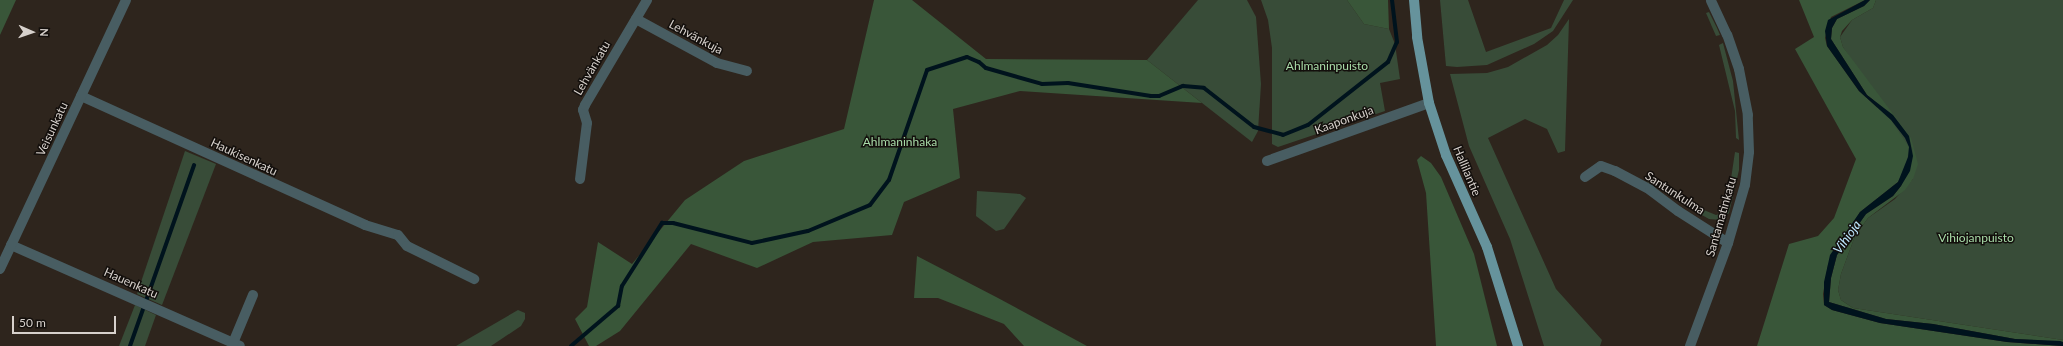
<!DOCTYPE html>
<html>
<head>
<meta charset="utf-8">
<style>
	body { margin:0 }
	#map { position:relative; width:2063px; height:346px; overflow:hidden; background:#2e251d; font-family:Lato,sans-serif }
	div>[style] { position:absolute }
	.green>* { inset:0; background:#384c38 }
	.forest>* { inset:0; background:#395639 }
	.water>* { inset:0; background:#00131d }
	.stream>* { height:4px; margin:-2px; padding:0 2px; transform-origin:2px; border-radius:2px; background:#00131d }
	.minor>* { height:10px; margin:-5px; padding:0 5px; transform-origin:5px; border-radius:5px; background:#485d62 }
	.major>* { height:10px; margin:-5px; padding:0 5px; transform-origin:5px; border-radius:5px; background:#66939c }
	span { translate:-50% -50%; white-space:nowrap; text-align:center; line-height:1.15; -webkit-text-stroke:3px #130f0c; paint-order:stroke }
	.street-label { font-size:12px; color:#d7d1cc }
	.park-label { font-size:12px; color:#aadeaa }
	.water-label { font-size:13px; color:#bbe5fb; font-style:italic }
	.north { position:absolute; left:12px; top:12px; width:40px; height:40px; -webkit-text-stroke:3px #130f0c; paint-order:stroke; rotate:92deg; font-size:11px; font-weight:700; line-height:16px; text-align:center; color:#d7d1cc }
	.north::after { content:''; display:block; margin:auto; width:14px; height:18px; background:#d7d1cc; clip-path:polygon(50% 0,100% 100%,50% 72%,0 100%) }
	.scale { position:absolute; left:12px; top:316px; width:104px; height:18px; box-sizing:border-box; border:2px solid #d7d1cc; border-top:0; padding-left:5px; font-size:12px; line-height:14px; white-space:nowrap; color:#d7d1cc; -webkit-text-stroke:3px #130f0c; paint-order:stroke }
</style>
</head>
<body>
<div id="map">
	<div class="green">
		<i style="clip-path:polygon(1198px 0,1247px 0,1256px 17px,1261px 84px,1258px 131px,1252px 142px,1147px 60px)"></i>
		<i style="clip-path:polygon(1261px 0,1347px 0,1364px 24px,1389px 29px,1395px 44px,1400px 79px,1380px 83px,1385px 111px,1278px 147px,1272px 144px,1272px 48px,1268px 20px)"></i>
		<i style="clip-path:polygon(1440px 0,1468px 0,1486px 52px,1551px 28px,1564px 0,1573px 0,1553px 31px,1534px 44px,1487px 65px,1457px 67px,1446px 66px)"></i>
		<i style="clip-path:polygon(1876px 0,2063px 0,2063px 340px,1853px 308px,1841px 300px,1838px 290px,1841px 274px,1855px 236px,1868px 218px,1895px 199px,1913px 179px,1859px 71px,1843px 47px,1840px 37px,1852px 20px,1873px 8px)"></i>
		<i style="clip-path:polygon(1709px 12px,1717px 28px,1720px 35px,1716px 36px,1706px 13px)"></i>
		<i style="clip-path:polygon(1569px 19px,1565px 151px,1558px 153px,1547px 129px,1525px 119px,1488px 138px,1556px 289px,1602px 340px,1600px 346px,1544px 346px,1510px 239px,1469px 146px,1450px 74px,1487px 73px,1508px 67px,1547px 45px,1558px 35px)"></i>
		<i style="clip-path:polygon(1723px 43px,1733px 81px,1739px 140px,1736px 138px,1735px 111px,1719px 45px)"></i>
		<i style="clip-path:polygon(185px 151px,216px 164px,162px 305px,137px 294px)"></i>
		<i style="clip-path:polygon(1735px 152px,1739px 153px,1739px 170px,1729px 213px,1721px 220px,1709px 219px,1693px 210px,1694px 206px,1716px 215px,1726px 212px)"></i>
		<i style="clip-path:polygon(1646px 180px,1685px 201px,1684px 204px,1646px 181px)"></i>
		<i style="clip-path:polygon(977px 191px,1020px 194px,1026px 198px,1004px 229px,996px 231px,976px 216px)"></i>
		<i style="clip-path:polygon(135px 305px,156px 315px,145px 346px,119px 346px)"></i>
		<i style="clip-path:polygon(518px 310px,525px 313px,525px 319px,521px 326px,491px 346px,456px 346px)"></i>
	</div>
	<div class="forest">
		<i style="clip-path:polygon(0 0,16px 0,0 35px)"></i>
		<i style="clip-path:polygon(874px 0,912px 0,986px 59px,1147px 60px,1202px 103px,1020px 91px,953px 109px,960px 178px,904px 202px,892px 235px,813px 242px,757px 268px,691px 244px,620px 331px,596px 346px,589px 346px,575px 319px,587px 307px,598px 242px,632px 264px,685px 200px,744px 161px,844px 129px)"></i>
		<i style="clip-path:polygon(1347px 0,1388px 0,1389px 29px,1364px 24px)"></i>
		<i style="clip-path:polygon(1799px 0,1865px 0,1831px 17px,1825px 38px,1827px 46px,1859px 91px,1891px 120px,1909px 147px,1906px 167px,1898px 182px,1860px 212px,1828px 265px,1823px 294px,1824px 305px,1832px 310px,1880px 323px,2007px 342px,2062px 346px,1757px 346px,1789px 244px,1818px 236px,1834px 218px,1856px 159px,1795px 49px,1814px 37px)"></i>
		<i style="clip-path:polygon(1870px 0,1876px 0,1873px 8px,1852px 20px,1842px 31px,1840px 37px,1843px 47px,1911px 138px,1918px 164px,1913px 179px,1905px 190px,1868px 218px,1855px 236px,1841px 274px,1838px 290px,1841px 300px,1853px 308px,2063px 340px,2063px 342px,2015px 339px,1933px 324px,1886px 319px,1829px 302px,1831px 278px,1837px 255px,1866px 214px,1893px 196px,1901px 186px,1913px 151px,1909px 136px,1893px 115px,1867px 95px,1831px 39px,1832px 28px,1837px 19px,1864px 6px)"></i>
		<i style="clip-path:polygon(1421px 156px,1431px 163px,1441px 177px,1474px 254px,1497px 346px,1436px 346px,1426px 193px,1417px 160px)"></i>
		<i style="clip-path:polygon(917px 256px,998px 298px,1087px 346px,1024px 346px,1004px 324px,938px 298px,914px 298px)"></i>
	</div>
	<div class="water">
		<i style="clip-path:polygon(1865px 0,1870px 0,1864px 6px,1837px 19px,1832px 28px,1831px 39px,1867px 95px,1893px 115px,1909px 136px,1913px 156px,1910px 171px,1901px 186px,1893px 196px,1866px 214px,1837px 255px,1831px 278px,1829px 302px,1886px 319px,1933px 324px,2015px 339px,2060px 341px,2063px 342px,2063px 346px,2007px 342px,1880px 323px,1832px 310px,1824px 305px,1824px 282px,1830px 255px,1860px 212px,1898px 182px,1908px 157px,1909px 147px,1905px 138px,1891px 120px,1859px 91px,1827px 46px,1825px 31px,1828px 20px)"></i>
	</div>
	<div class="stream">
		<i style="left:130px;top:346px;width:192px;rotate:-70.5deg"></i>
		<i style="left:571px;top:346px;width:62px;rotate:-40.4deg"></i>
		<i style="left:618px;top:306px;width:20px;rotate:-79deg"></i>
		<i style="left:622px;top:286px;width:75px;rotate:-57.6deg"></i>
		<i style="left:662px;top:223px;width:11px"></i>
		<i style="left:673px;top:223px;width:81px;rotate:14.2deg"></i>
		<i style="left:752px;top:243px;width:57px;rotate:-12.1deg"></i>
		<i style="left:808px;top:231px;width:67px;rotate:-22.8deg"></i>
		<i style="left:870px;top:205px;width:31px;rotate:-53deg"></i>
		<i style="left:889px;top:180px;width:116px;rotate:-70.9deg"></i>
		<i style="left:927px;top:70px;width:42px;rotate:-18deg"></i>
		<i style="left:967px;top:57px;width:13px;rotate:23deg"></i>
		<i style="left:979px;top:62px;width:9px;rotate:41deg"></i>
		<i style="left:986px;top:68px;width:58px;rotate:15.9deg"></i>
		<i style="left:1042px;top:84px;width:26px;rotate:-2deg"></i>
		<i style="left:1068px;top:83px;width:84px;rotate:8.9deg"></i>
		<i style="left:1151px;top:96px;width:8px"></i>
		<i style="left:1159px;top:96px;width:26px;rotate:-23deg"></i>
		<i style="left:1183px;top:86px;width:21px;rotate:5deg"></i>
		<i style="left:1204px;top:88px;width:63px;rotate:38deg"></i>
		<i style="left:1254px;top:127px;width:30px;rotate:15deg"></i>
		<i style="left:1283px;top:135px;width:27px;rotate:-22deg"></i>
		<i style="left:1308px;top:125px;width:102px;rotate:-38.2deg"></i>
		<i style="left:1388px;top:62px;width:22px;rotate:-66deg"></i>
		<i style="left:1397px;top:42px;width:42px;rotate:-96.8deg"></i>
	</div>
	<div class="minor">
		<i style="left:636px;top:19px;width:92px;rotate:28.5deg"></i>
		<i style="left:717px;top:63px;width:31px;rotate:15deg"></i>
		<i style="left:81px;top:96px;width:312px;rotate:24.4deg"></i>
		<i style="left:365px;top:225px;width:34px;rotate:17deg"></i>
		<i style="left:398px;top:235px;width:14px;rotate:51deg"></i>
		<i style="left:407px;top:246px;width:75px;rotate:26.2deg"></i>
		<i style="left:1267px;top:161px;width:172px;rotate:-19.7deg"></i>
		<i style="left:1585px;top:177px;width:19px;rotate:-35deg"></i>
		<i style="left:1601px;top:166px;width:15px;rotate:20deg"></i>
		<i style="left:1615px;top:171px;width:40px;rotate:28deg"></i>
		<i style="left:1650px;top:190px;width:35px;rotate:37deg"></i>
		<i style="left:1678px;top:211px;width:59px;rotate:32.6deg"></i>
		<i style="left:580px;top:179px;width:56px;rotate:-82.9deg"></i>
		<i style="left:587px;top:123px;width:14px;rotate:-107deg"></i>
		<i style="left:583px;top:110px;width:5px;rotate:-68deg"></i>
		<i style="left:585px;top:105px;width:122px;rotate:-59.4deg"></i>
		<i style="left:11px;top:245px;width:250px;rotate:23.8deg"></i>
		<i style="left:0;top:269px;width:297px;rotate:-64.9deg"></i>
		<i style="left:233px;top:343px;width:52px;rotate:-67.4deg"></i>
		<i style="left:1690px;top:346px;width:110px;rotate:-69.7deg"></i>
		<i style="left:1728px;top:243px;width:60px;rotate:-73.7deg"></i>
		<i style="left:1745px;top:185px;width:33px;rotate:-83deg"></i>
		<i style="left:1749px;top:152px;width:37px;rotate:-92deg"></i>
		<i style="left:1748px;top:115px;width:47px;rotate:-101.1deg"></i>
		<i style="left:1739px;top:69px;width:36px;rotate:-109deg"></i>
		<i style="left:1727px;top:35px;width:38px;rotate:-115deg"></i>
	</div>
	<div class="major">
		<i style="left:1414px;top:0;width:37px;rotate:85deg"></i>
		<i style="left:1417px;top:37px;width:67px;rotate:79.7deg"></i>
		<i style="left:1429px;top:103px;width:55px;rotate:71.9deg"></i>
		<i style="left:1446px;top:155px;width:101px;rotate:66deg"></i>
		<i style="left:1487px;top:247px;width:104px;rotate:72.6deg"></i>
	</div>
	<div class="street-label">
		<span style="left:696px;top:37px;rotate:28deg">Lehvänkuja</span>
		<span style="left:592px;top:68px;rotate:-60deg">Lehvänkatu</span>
		<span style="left:1344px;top:120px;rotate:-20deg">Kaaponkuja</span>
		<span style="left:52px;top:129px;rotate:-65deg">Veisunkatu</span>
		<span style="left:244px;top:157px;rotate:25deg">Haukisenkatu</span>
		<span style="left:1467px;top:171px;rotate:67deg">Hallilantie</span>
		<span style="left:1675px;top:193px;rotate:33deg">Santunkulma</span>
		<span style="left:1721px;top:217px;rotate:-74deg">Santamatinkatu</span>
		<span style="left:131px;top:283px;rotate:24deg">Hauenkatu</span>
	</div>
	<div class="park-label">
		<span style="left:1327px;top:66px">Ahlmaninpuisto</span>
		<span style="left:900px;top:142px">Ahlmaninhaka</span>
		<span style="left:1976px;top:238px">Vihiojanpuisto</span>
	</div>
	<div class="water-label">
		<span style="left:1847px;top:237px;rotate:-54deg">Vihioja</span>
	</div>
	<div class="north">N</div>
	<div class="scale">50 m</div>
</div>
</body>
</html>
